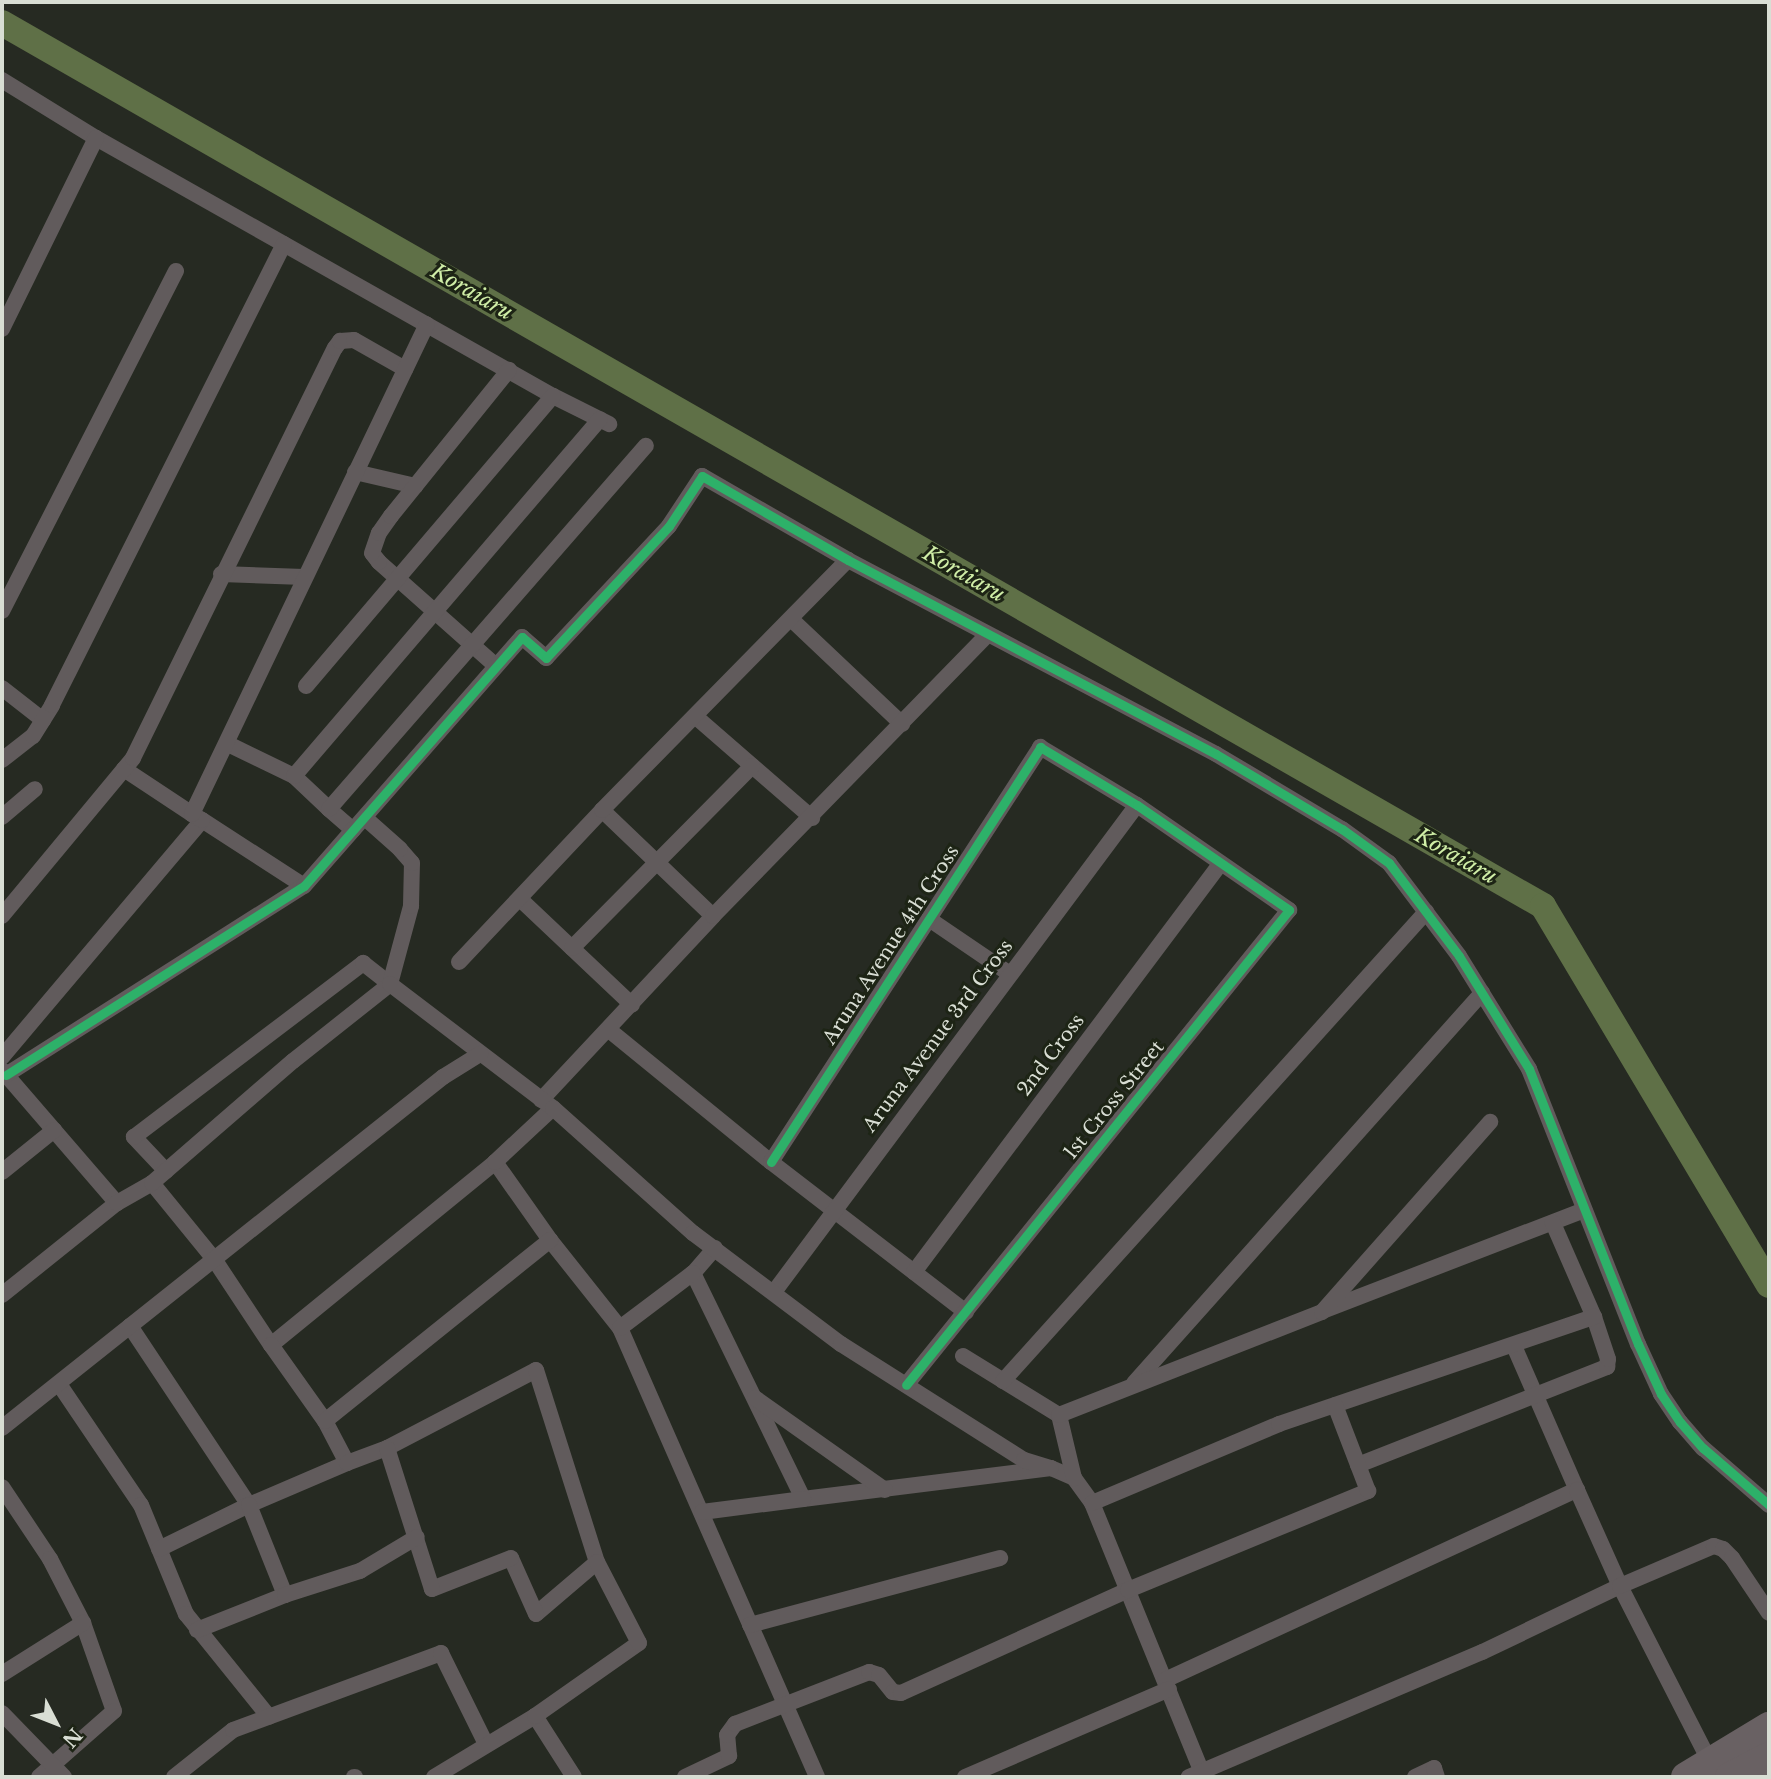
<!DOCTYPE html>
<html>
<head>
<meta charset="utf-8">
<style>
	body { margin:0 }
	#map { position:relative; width:1771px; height:1779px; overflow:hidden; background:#262a22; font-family:"Libre Baskerville",serif }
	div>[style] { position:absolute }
	.river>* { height:26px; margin:-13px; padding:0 13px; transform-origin:13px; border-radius:13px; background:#5f7047 }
	.street>* { height:16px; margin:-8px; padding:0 8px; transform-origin:8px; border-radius:8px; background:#615b5c }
	.highway>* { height:30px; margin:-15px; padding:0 15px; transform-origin:15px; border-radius:15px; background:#696163 }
	.cycleway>* { height:9px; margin:-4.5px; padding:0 4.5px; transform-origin:4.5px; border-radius:4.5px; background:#2db169 }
	span { translate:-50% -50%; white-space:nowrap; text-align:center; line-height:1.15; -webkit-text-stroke:6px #1d2415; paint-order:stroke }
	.street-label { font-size:19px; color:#d9ded4 }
	.water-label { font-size:21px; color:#d0eea7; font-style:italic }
	.frame { position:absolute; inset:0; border:4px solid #d9ded4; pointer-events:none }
	.north { position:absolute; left:21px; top:1688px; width:70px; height:70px; -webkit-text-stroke:5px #1d2415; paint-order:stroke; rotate:132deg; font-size:19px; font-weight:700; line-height:28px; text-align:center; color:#d9ded4 }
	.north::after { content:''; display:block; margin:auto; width:24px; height:32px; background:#d9ded4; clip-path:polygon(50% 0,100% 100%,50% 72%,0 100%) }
</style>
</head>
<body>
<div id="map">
	<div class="river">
		<i style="left:2px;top:23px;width:1776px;rotate:29.81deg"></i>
		<i style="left:1543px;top:906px;width:441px;rotate:59.2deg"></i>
	</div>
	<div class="street">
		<i style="left:2px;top:80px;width:110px;rotate:31.7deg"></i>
		<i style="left:96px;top:138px;width:525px;rotate:29.45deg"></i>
		<i style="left:553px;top:396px;width:63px;rotate:26.6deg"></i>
		<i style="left:2px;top:329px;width:213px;rotate:-63.8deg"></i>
		<i style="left:355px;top:472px;width:62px;rotate:13.1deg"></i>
		<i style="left:221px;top:574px;width:83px;rotate:2.1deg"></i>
		<i style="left:2px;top:611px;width:382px;rotate:-62.9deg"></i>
		<i style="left:791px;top:619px;width:153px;rotate:43.4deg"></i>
		<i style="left:496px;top:666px;width:157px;rotate:-138.4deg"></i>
		<i style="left:379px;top:562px;width:11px;rotate:-128deg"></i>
		<i style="left:372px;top:553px;width:21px;rotate:-71deg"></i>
		<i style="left:379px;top:533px;width:21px;rotate:-55deg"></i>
		<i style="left:391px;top:516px;width:188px;rotate:-51.1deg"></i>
		<i style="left:306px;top:686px;width:381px;rotate:-49.6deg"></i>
		<i style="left:2px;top:688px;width:52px;rotate:38deg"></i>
		<i style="left:696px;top:717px;width:154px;rotate:41deg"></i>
		<i style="left:228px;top:744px;width:73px;rotate:25.9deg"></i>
		<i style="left:294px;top:776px;width:48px;rotate:43.3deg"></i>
		<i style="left:2px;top:760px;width:39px;rotate:-38deg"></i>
		<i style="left:33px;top:736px;width:36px;rotate:-58deg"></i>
		<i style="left:52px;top:705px;width:516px;rotate:-63.29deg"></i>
		<i style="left:124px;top:769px;width:82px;rotate:33.5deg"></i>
		<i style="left:294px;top:776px;width:470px;rotate:-49.4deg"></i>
		<i style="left:602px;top:810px;width:153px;rotate:43.7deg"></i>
		<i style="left:2px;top:817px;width:43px;rotate:-40.3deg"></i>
		<i style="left:202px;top:820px;width:121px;rotate:32.9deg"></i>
		<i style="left:353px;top:830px;width:32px;rotate:-139deg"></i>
		<i style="left:329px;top:809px;width:482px;rotate:-48.9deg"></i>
		<i style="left:520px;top:899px;width:154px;rotate:43.4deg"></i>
		<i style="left:2px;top:916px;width:205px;rotate:-50.3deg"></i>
		<i style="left:133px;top:758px;width:457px;rotate:-63.8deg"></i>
		<i style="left:335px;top:348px;width:9px;rotate:-54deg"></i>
		<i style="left:340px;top:341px;width:14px;rotate:-4deg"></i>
		<i style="left:354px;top:340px;width:59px;rotate:29.6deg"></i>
		<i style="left:929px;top:919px;width:98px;rotate:34.2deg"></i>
		<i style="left:572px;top:948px;width:256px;rotate:-45.3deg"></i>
		<i style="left:459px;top:962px;width:209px;rotate:-46.7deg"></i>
		<i style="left:602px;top:810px;width:351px;rotate:-45.5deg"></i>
		<i style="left:609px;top:1030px;width:209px;rotate:39.2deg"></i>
		<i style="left:771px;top:1162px;width:246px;rotate:37.6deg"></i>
		<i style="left:2px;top:1057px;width:310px;rotate:-49.8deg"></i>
		<i style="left:202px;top:820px;width:12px;rotate:-149deg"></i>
		<i style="left:192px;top:814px;width:543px;rotate:-64.38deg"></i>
		<i style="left:2px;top:1070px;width:176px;rotate:49.2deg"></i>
		<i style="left:6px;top:1075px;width:353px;rotate:-32.4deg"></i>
		<i style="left:304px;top:886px;width:331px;rotate:-48.8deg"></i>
		<i style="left:522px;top:637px;width:32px;rotate:41deg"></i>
		<i style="left:546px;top:658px;width:180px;rotate:-47deg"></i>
		<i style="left:669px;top:526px;width:60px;rotate:-56.6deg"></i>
		<i style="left:702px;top:476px;width:168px;rotate:29.9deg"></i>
		<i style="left:848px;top:560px;width:416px;rotate:27.8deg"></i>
		<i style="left:1216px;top:754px;width:147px;rotate:30.8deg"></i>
		<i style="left:1342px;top:829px;width:58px;rotate:35.9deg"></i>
		<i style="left:1389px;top:863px;width:116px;rotate:53deg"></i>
		<i style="left:1459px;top:956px;width:133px;rotate:58.2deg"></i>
		<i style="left:1529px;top:1069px;width:296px;rotate:68.4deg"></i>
		<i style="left:1638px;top:1344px;width:55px;rotate:65.3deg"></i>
		<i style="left:1661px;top:1394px;width:34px;rotate:56deg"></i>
		<i style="left:1680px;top:1422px;width:35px;rotate:49deg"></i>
		<i style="left:1703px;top:1448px;width:87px;rotate:40.8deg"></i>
		<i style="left:541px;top:1100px;width:252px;rotate:-46.9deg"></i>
		<i style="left:713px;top:916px;width:392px;rotate:-45.7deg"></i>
		<i style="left:495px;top:1162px;width:95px;rotate:54.8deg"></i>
		<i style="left:550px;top:1240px;width:112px;rotate:51.5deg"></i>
		<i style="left:620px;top:1328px;width:490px;rotate:66.3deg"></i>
		<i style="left:771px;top:1162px;width:495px;rotate:-57deg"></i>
		<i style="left:1040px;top:747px;width:113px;rotate:30.9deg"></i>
		<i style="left:1137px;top:805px;width:185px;rotate:34.6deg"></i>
		<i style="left:1289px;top:910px;width:610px;rotate:128.88deg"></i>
		<i style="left:166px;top:1171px;width:47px;rotate:-133.3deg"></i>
		<i style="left:134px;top:1137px;width:288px;rotate:-37.2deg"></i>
		<i style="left:363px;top:963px;width:34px;rotate:38deg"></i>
		<i style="left:390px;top:984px;width:81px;rotate:-74.9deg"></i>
		<i style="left:411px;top:906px;width:43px;rotate:-88.7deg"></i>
		<i style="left:412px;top:863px;width:18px;rotate:-131deg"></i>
		<i style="left:400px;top:849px;width:47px;rotate:-138.5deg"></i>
		<i style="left:2px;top:1172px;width:67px;rotate:-38.9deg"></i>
		<i style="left:152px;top:1183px;width:98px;rotate:50.8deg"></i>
		<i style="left:214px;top:1259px;width:103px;rotate:56.5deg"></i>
		<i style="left:271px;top:1345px;width:289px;rotate:-39.2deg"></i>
		<i style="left:495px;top:1162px;width:79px;rotate:-43deg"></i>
		<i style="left:715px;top:1248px;width:33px;rotate:131deg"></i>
		<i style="left:693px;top:1273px;width:251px;rotate:64deg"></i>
		<i style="left:803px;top:1499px;width:250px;rotate:-7.1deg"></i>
		<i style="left:1051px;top:1468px;width:25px;rotate:23deg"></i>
		<i style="left:1074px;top:1478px;width:31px;rotate:54deg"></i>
		<i style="left:1092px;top:1503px;width:296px;rotate:67.8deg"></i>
		<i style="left:914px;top:1272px;width:511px;rotate:-53.11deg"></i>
		<i style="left:774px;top:1292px;width:607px;rotate:-53.3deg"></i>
		<i style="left:2px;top:1295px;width:147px;rotate:-38.7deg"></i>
		<i style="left:117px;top:1203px;width:40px;rotate:-29.7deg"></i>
		<i style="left:152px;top:1183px;width:186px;rotate:-40.9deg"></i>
		<i style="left:293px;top:1061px;width:124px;rotate:-38.4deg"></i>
		<i style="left:390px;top:984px;width:205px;rotate:37.3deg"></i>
		<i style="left:553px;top:1108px;width:188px;rotate:41.8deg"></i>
		<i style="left:693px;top:1233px;width:185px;rotate:36.9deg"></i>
		<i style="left:841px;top:1344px;width:217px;rotate:32.4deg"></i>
		<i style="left:1024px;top:1460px;width:28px;rotate:17deg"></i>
		<i style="left:1325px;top:1310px;width:278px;rotate:-21.1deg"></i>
		<i style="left:130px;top:1326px;width:215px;rotate:56.4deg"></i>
		<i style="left:249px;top:1505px;width:107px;rotate:-23.2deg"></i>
		<i style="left:347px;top:1463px;width:47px;rotate:-117.6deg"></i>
		<i style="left:325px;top:1421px;width:93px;rotate:-125.4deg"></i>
		<i style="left:620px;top:1328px;width:91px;rotate:-37deg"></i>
		<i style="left:1514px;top:1346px;width:157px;rotate:66.4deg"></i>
		<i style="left:963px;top:1356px;width:113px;rotate:31.6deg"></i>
		<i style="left:1059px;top:1415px;width:65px;rotate:76.6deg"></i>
		<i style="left:1003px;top:1381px;width:632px;rotate:-47.95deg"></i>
		<i style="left:1134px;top:1383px;width:523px;rotate:-48.26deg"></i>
		<i style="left:59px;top:1384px;width:146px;rotate:55.9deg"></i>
		<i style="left:141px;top:1505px;width:118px;rotate:67.6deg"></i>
		<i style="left:186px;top:1614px;width:132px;rotate:51.1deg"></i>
		<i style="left:755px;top:1398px;width:159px;rotate:35.3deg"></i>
		<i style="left:1059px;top:1415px;width:282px;rotate:-21.4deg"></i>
		<i style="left:1322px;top:1312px;width:254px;rotate:-48.5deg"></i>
		<i style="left:325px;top:1421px;width:289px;rotate:-38.8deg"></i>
		<i style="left:2px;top:1428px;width:564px;rotate:-38.52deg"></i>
		<i style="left:443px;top:1077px;width:44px;rotate:-31.9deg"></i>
		<i style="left:347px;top:1463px;width:43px;rotate:-20.6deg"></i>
		<i style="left:387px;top:1448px;width:168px;rotate:-27.6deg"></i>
		<i style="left:536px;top:1370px;width:201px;rotate:72.4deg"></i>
		<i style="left:597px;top:1562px;width:80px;rotate:139.6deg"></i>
		<i style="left:536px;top:1614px;width:61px;rotate:-114.1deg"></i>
		<i style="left:511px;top:1558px;width:85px;rotate:158.6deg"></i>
		<i style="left:432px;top:1589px;width:148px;rotate:-107.7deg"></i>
		<i style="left:1358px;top:1465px;width:268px;rotate:-21.5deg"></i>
		<i style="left:1607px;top:1367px;width:8px;rotate:-83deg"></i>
		<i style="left:1608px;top:1359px;width:44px;rotate:-108.4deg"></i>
		<i style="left:1594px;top:1317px;width:103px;rotate:-113.6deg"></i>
		<i style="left:2px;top:1487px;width:87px;rotate:56.3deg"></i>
		<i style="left:50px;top:1559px;width:72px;rotate:62.7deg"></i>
		<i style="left:83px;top:1623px;width:93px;rotate:70.6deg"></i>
		<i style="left:114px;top:1711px;width:100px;rotate:138.7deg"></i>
		<i style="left:1092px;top:1503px;width:203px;rotate:-22.9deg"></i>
		<i style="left:1279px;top:1424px;width:333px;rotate:-18.8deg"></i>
		<i style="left:702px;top:1512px;width:102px;rotate:-7.3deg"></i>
		<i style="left:159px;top:1549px;width:100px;rotate:-26.1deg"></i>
		<i style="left:249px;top:1505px;width:97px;rotate:68.2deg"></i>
		<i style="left:750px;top:1625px;width:259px;rotate:-15deg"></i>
		<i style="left:197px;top:1630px;width:95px;rotate:-21.7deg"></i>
		<i style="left:285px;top:1595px;width:79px;rotate:-17.7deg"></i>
		<i style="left:360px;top:1571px;width:66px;rotate:-30.8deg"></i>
		<i style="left:2px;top:1674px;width:96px;rotate:-32.2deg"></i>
		<i style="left:1165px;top:1680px;width:454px;rotate:-24.8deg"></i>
		<i style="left:1577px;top:1490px;width:105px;rotate:65.9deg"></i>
		<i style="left:1620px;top:1586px;width:153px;rotate:154.4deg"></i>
		<i style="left:1482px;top:1652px;width:319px;rotate:156.9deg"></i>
		<i style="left:2px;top:1713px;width:89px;rotate:45.9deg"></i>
		<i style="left:535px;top:1716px;width:72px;rotate:57.4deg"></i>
		<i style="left:1711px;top:1764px;width:200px;rotate:-117.1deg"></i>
		<i style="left:1620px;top:1586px;width:102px;rotate:-23.1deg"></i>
		<i style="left:1714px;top:1546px;width:9px;rotate:18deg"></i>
		<i style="left:1723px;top:1549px;width:13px;rotate:45deg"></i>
		<i style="left:1732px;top:1558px;width:66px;rotate:56.1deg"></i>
		<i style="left:174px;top:1777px;width:75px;rotate:-38.5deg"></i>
		<i style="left:233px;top:1730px;width:222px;rotate:-20.3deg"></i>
		<i style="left:441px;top:1653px;width:102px;rotate:63.7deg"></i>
		<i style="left:354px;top:1777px;width:1px"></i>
		<i style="left:434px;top:1777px;width:118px;rotate:-31.1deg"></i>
		<i style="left:535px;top:1716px;width:127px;rotate:-35.1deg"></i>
		<i style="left:639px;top:1643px;width:91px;rotate:-117.4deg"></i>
		<i style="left:685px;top:1777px;width:49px;rotate:-25.5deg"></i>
		<i style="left:729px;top:1756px;width:21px;rotate:-95deg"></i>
		<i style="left:727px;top:1735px;width:14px;rotate:-54deg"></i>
		<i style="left:735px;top:1724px;width:144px;rotate:-21.2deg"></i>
		<i style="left:869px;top:1672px;width:10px;rotate:17deg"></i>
		<i style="left:879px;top:1675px;width:22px;rotate:51deg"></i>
		<i style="left:893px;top:1692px;width:8px;rotate:7deg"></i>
		<i style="left:901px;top:1693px;width:249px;rotate:-24.4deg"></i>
		<i style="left:1128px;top:1590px;width:260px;rotate:-22.4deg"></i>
		<i style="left:1368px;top:1491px;width:92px;rotate:-111deg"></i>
		<i style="left:965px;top:1777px;width:222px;rotate:-23.3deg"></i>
		<i style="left:1415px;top:1777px;width:21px;rotate:-25deg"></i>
		<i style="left:1434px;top:1768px;width:9px;rotate:72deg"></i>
	</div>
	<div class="highway">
		<i style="left:1686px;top:1777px;width:97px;rotate:-31.1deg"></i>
		<i style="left:1730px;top:1777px;width:44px;rotate:-27.1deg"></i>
	</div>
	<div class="cycleway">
		<i style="left:6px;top:1075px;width:353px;rotate:-32.4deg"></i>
		<i style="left:304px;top:886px;width:331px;rotate:-48.8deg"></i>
		<i style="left:522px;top:637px;width:32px;rotate:41deg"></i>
		<i style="left:546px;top:658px;width:180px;rotate:-47deg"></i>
		<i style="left:669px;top:526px;width:60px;rotate:-56.6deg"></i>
		<i style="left:702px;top:476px;width:168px;rotate:29.9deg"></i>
		<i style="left:848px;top:560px;width:416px;rotate:27.8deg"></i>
		<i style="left:1216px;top:754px;width:147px;rotate:30.8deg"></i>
		<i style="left:1342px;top:829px;width:58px;rotate:35.9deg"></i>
		<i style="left:1389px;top:863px;width:116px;rotate:53deg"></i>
		<i style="left:1459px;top:956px;width:133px;rotate:58.2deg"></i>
		<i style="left:1529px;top:1069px;width:296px;rotate:68.4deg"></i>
		<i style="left:1638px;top:1344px;width:55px;rotate:65.3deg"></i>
		<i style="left:1661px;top:1394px;width:34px;rotate:56deg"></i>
		<i style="left:1680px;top:1422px;width:35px;rotate:49deg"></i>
		<i style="left:1703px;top:1448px;width:87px;rotate:40.8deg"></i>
		<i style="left:771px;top:1162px;width:495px;rotate:-57deg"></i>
		<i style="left:1040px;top:747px;width:113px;rotate:30.9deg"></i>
		<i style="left:1137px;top:805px;width:185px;rotate:34.6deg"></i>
		<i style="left:1289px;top:910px;width:610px;rotate:128.88deg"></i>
	</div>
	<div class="street-label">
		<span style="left:891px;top:945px;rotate:-57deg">Aruna Avenue 4th Cross</span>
		<span style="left:938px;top:1036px;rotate:-53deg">Aruna Avenue 3rd Cross</span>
		<span style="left:1051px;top:1055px;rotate:-53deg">2nd Cross</span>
		<span style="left:1114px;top:1100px;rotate:-51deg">1st Cross Street</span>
	</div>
	<div class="water-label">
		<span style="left:472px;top:292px;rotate:30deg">Koraiaru</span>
		<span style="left:964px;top:574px;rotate:30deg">Koraiaru</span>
		<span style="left:1456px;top:856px;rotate:30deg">Koraiaru</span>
	</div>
	<div class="frame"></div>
	<div class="north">N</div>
</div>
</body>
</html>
